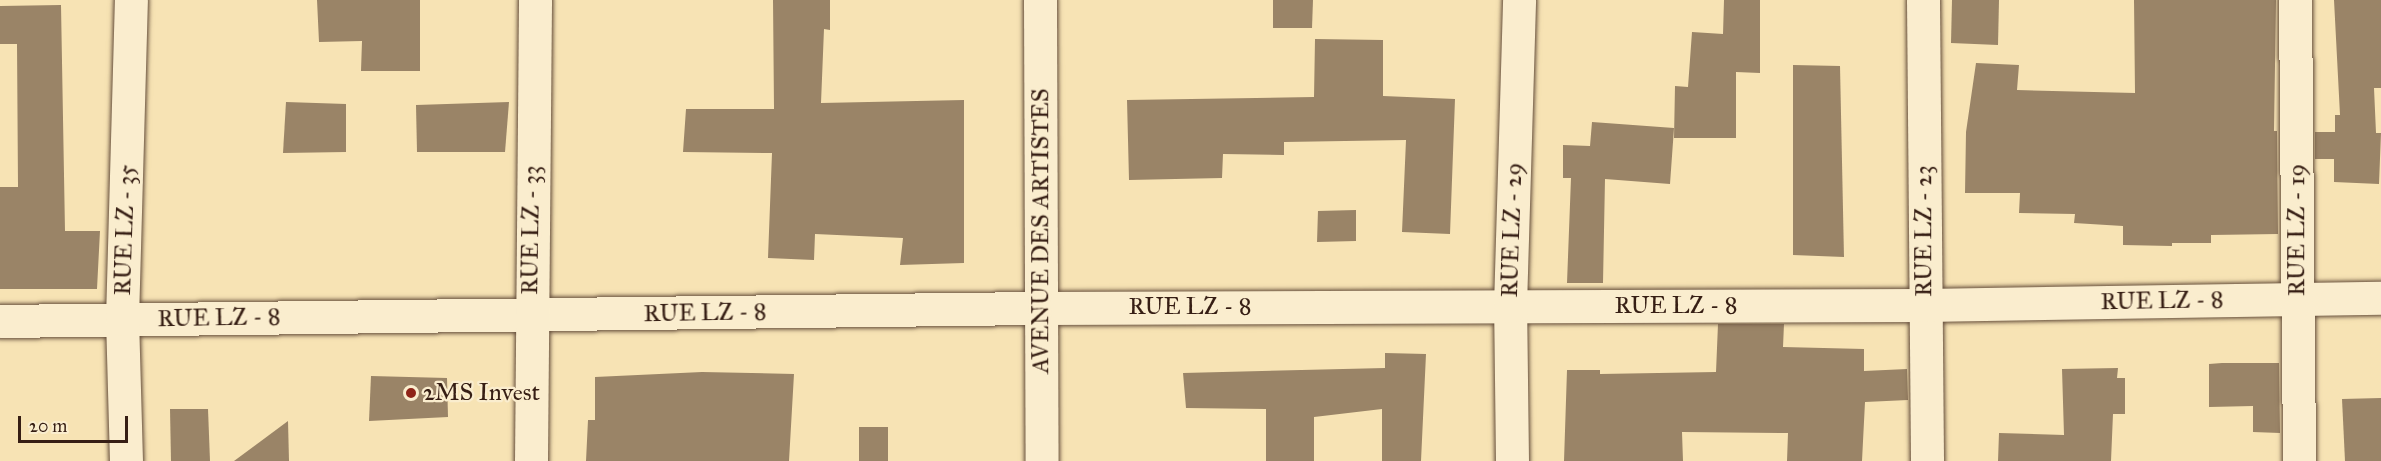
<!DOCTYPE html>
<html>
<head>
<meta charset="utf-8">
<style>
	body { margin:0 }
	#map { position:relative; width:2381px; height:461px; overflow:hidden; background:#f7e3b4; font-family:"IM FELL Great Primer",serif }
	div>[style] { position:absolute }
	.building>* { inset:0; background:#9a8467 }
	.roads { filter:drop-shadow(0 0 2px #664f3c) drop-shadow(0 0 2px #664f3c) }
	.minor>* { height:33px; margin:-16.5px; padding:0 16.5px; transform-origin:16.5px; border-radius:16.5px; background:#faedce }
	.dots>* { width:16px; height:16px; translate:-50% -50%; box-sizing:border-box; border:3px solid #faedce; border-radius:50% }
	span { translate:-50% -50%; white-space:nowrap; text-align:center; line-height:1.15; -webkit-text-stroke:4.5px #faedce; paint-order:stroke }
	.street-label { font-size:24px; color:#361e14 }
	.poi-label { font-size:24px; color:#361e14 }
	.left { translate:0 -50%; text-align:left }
	.scale { position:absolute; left:18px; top:416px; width:110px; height:27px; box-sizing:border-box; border:3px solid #361e14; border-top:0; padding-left:8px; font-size:18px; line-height:21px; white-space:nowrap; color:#361e14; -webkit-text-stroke:4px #faedce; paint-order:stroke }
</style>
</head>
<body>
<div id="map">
	<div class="building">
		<i style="clip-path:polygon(317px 0,420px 0,420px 71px,361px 71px,362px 41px,319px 42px)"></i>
		<i style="clip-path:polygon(773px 0,830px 0,830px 30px,824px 29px,821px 103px,964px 100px,964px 263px,900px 265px,903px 238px,815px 234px,814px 260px,768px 258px,772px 153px,683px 152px,686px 109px,774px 109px)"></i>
		<i style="clip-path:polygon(1273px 0,1313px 0,1312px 28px,1273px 28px)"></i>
		<i style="clip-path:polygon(1724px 0,1760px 0,1760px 73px,1736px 72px,1736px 138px,1674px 138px,1675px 86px,1688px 87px,1692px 32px,1723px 34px)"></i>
		<i style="clip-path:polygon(1952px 0,1999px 0,1998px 45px,1951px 43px)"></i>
		<i style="clip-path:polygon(2134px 0,2276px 0,2274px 131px,2277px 131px,2278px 234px,2211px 235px,2211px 243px,2172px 243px,2172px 246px,2123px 245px,2123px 226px,2074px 223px,2075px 214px,2019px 213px,2020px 193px,1965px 193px,1966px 132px,1976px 63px,2019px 65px,2017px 90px,2135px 93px)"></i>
		<i style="clip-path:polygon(2334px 0,2381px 0,2381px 88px,2374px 88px,2376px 133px,2381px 133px,2379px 184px,2334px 182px,2334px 159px,2315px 159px,2315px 132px,2335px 132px,2335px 115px,2340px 115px)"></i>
		<i style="clip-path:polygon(61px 5px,65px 231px,100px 231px,97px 289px,0 289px,0 187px,18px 187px,17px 44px,0 44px,0 6px)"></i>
		<i style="clip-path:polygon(1315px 39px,1383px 40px,1383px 96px,1455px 99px,1450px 234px,1402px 232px,1406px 140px,1284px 142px,1284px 155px,1223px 154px,1222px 178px,1129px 180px,1127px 100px,1314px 97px)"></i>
		<i style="clip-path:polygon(1793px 65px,1840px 66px,1844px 257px,1793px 255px)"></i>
		<i style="clip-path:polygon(286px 102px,346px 104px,346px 152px,283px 153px)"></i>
		<i style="clip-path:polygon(509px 102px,505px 152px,417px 152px,416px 105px)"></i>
		<i style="clip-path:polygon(1592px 122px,1674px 128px,1670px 184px,1605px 179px,1603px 283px,1567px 283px,1571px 178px,1563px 178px,1563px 145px,1590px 146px)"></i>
		<i style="clip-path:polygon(1356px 210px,1356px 241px,1317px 242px,1318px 211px)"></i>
		<i style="clip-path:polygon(1718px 324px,1784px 324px,1783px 347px,1864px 349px,1864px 371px,1907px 369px,1908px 400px,1865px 402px,1862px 461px,1787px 461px,1788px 433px,1682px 432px,1683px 461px,1564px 461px,1567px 370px,1600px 370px,1600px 374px,1716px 372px)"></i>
		<i style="clip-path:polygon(1385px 353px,1426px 354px,1421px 461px,1382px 461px,1382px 409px,1314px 417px,1314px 461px,1266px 461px,1266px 409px,1186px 408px,1183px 373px,1385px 368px)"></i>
		<i style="clip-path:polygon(2222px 363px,2279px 363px,2280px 433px,2253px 432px,2253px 406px,2209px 407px,2209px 364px)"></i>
		<i style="clip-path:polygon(2118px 368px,2117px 378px,2125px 378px,2125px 414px,2113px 414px,2111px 461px,1998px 461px,1999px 433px,2064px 435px,2062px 369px)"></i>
		<i style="clip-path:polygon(702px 372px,794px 374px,789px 461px,586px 461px,588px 420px,595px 420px,595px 377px)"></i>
		<i style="clip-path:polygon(371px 376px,447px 378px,448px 417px,369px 421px)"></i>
		<i style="clip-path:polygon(2381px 398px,2381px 461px,2345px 461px,2342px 399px)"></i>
		<i style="clip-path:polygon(170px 409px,208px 409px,210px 461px,171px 461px)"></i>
		<i style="clip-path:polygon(288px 421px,289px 461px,234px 461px)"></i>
		<i style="clip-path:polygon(859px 427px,888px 427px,888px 461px,859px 461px)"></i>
	</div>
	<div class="roads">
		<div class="minor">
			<i style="left:1040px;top:0;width:461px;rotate:89.8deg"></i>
			<i style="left:1923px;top:0;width:461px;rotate:89.5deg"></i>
			<i style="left:2295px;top:0;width:461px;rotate:89.5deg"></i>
			<i style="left:0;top:321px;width:1041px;rotate:-0.72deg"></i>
			<i style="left:1041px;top:308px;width:883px;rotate:-0.19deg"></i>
			<i style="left:1924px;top:305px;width:457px;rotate:-0.9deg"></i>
			<i style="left:126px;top:461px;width:142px;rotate:-91.6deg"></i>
			<i style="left:122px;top:319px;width:319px;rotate:-88.4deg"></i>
			<i style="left:531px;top:461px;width:461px;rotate:-89.5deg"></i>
			<i style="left:1512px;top:461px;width:155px;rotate:-90.7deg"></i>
			<i style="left:1510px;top:306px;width:306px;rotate:-88.3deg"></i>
		</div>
	</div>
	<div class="dots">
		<i style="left:411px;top:393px;background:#8f2418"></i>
	</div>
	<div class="street-label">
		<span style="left:125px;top:230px;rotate:-88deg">RUE LZ - 35</span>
		<span style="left:531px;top:230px;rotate:-89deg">RUE LZ - 33</span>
		<span style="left:1512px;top:230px;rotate:-88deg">RUE LZ - 29</span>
		<span style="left:2297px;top:230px;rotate:-90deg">RUE LZ - 19</span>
		<span style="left:1041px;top:231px;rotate:-90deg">AVENUE DES ARTISTES</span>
		<span style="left:1924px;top:231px;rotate:-90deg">RUE LZ - 23</span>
		<span style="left:2162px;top:301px;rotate:-1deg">RUE LZ - 8</span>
		<span style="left:1676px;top:306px">RUE LZ - 8</span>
		<span style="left:1190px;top:307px">RUE LZ - 8</span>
		<span style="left:705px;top:313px;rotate:-1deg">RUE LZ - 8</span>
		<span style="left:219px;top:318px;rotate:-1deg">RUE LZ - 8</span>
	</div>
	<div class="poi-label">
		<span class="left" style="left:423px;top:393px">2MS Invest</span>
	</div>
	<div class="scale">20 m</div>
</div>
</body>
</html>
